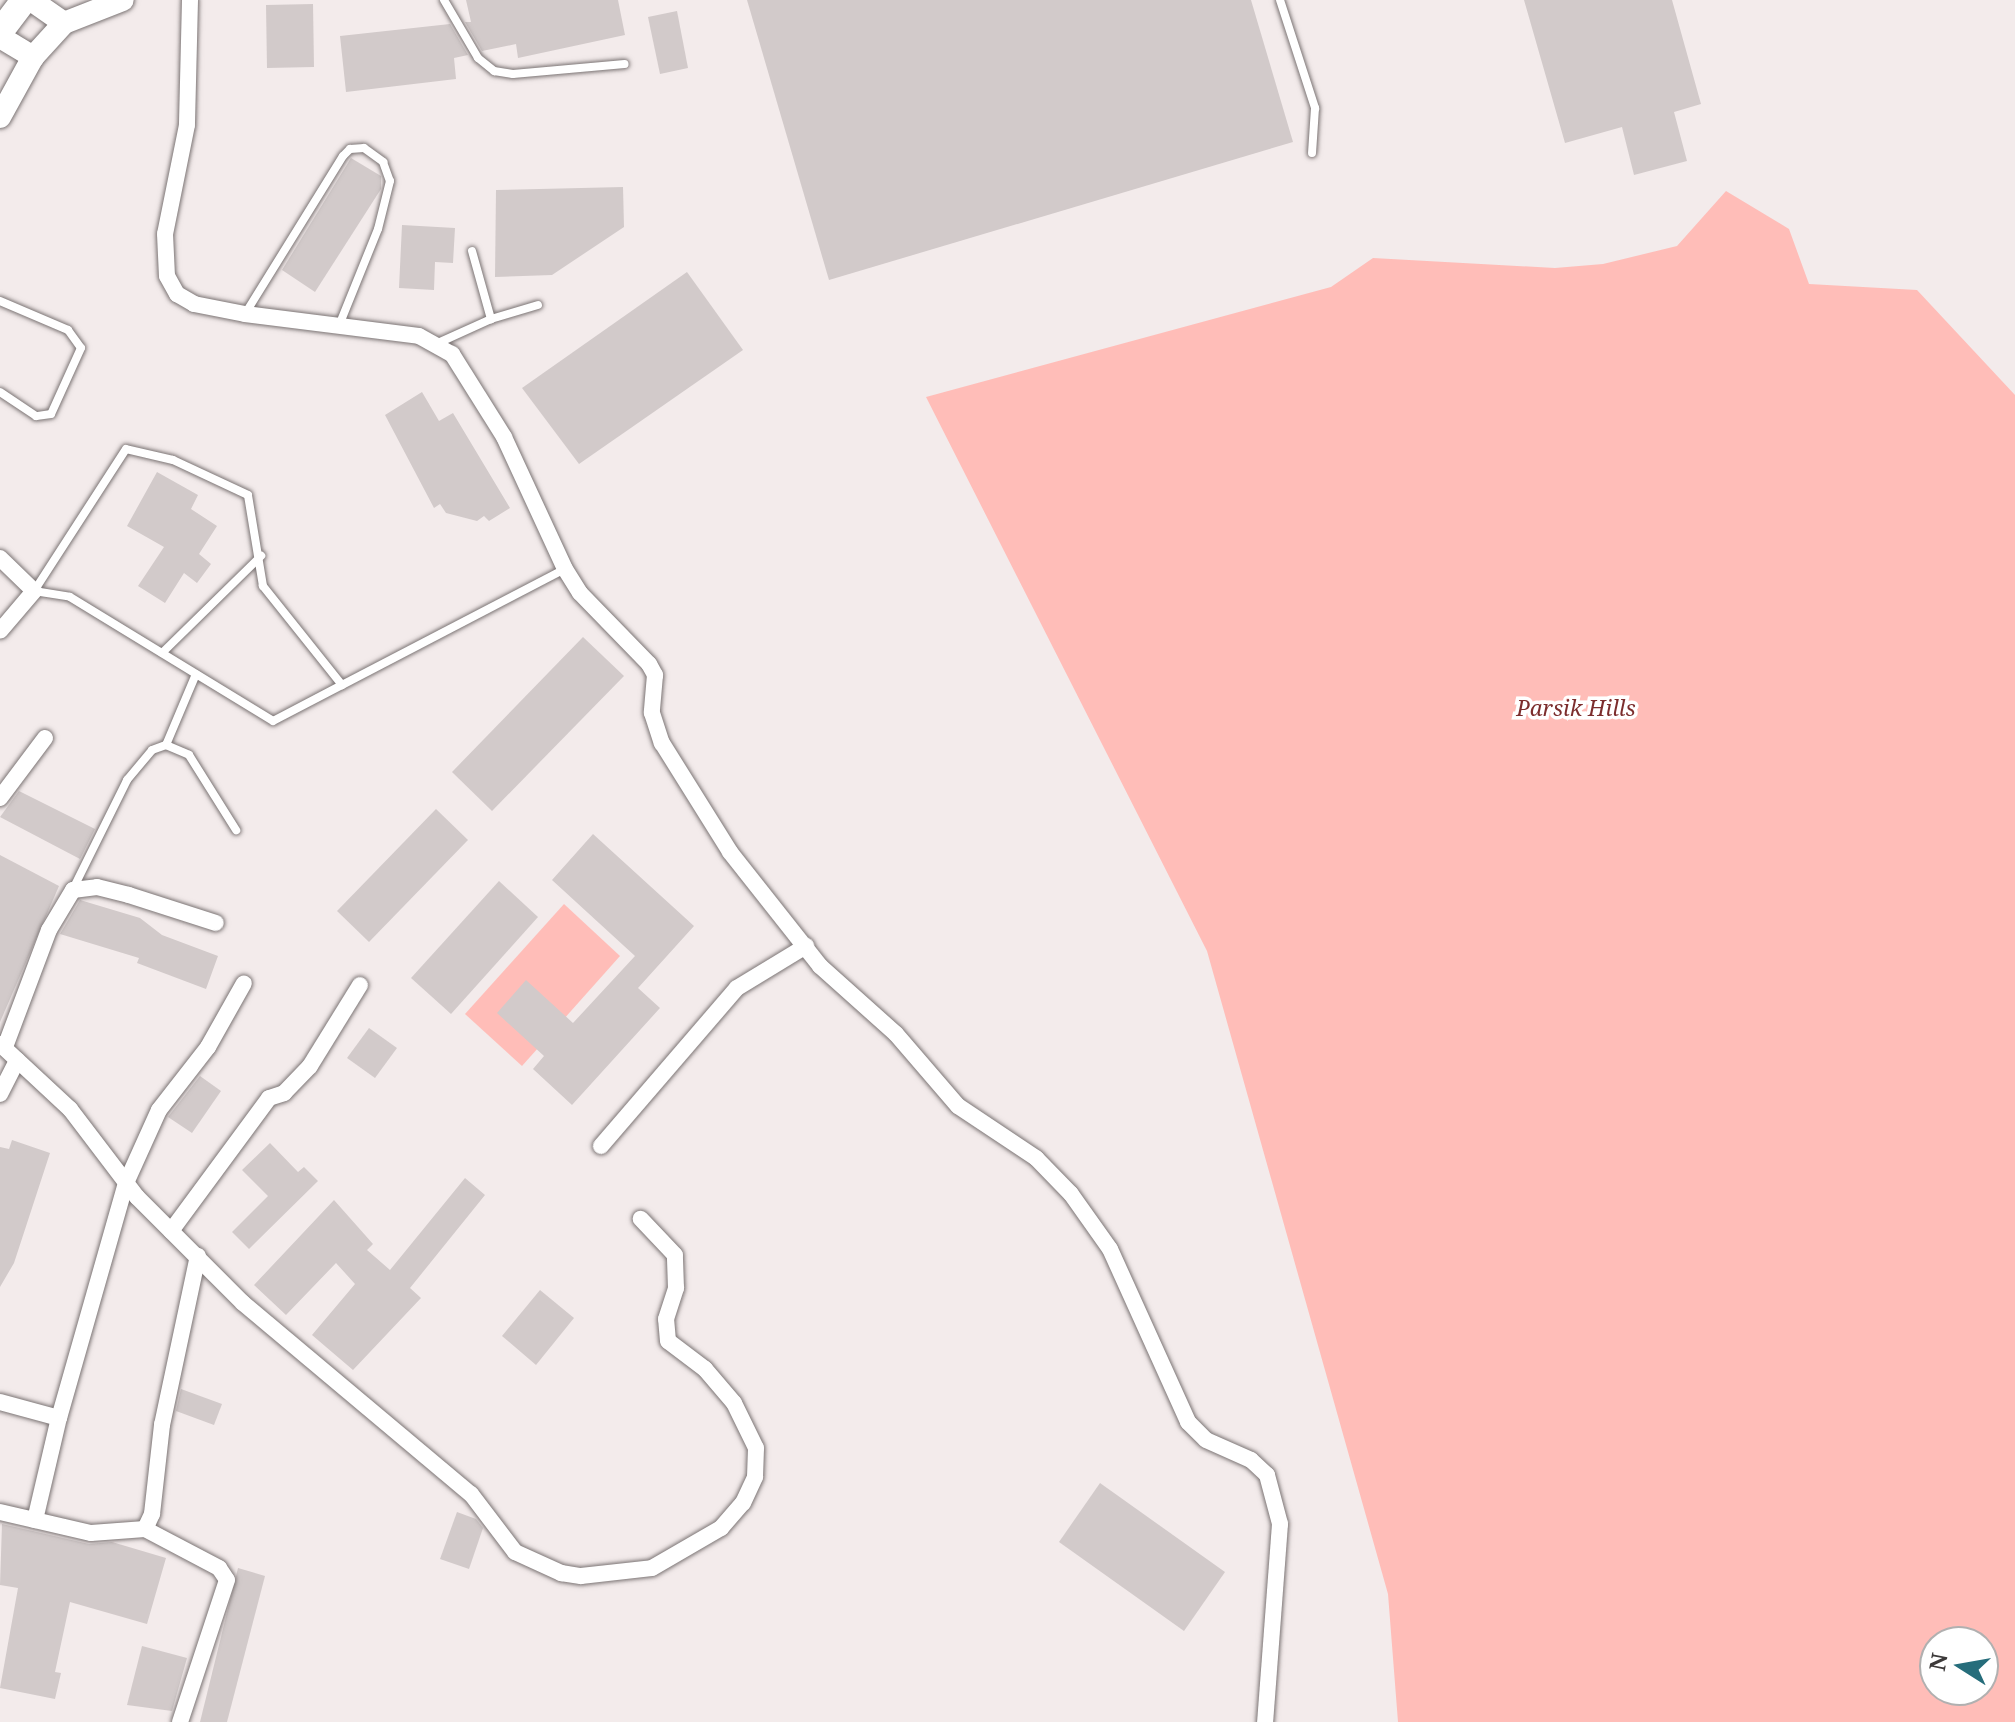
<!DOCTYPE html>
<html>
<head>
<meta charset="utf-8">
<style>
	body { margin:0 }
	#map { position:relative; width:2015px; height:1722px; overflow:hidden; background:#f3ebeb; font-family:"Noto Serif",serif }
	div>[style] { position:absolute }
	.green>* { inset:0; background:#ffbdb8 }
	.building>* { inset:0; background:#d2caca }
	.roads { filter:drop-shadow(0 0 2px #7b7474) drop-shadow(0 0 2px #7b7474) }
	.service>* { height:8px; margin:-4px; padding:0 4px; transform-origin:4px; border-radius:4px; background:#fff }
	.minor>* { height:16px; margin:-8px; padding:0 8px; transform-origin:8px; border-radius:8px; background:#fff }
	.secondary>* { height:22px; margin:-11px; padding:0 11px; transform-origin:11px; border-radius:11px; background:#fff }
	.trunk>* { height:26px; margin:-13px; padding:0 13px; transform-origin:13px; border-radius:13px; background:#fff }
	span { translate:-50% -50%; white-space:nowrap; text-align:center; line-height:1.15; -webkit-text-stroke:7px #fff; paint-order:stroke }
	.park-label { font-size:22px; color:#7c2d2d; font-style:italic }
	.north { position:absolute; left:1919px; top:1626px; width:80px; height:80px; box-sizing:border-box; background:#fff; border:2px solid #b1b0b0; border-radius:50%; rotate:281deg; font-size:22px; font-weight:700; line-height:32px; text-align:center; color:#3c3939 }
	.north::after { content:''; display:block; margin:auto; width:28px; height:36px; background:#266d7b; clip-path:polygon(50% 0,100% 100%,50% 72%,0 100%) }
</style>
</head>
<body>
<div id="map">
	<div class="green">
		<i style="clip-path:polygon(evenodd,1726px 191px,1789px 229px,1809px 284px,1917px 290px,2015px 395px,2015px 1722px,1398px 1722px,1388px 1594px,1207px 951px,926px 397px,1331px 287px,1373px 258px,1555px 268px,1603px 264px,1677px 246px,1726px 191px,1983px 1642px,1983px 1690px,1935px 1690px,1935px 1642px,1983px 1642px)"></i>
		<i style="clip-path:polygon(564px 904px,620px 956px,522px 1066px,465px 1014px)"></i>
	</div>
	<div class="building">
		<i style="clip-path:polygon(466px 0,618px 0,625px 35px,518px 58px,516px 44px,482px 51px,465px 22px,471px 22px)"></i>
		<i style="clip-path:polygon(747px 0,1251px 0,1293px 142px,829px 280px)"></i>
		<i style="clip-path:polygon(1524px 0,1672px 0,1701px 104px,1674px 112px,1687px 161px,1634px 175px,1622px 127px,1565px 143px)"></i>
		<i style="clip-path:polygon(313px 4px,314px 67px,267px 68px,266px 5px)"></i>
		<i style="clip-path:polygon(677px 11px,688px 68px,660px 74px,648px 17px)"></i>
		<i style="clip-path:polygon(450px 24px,468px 55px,454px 58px,456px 79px,346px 92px,340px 36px)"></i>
		<i style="clip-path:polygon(351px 158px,381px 176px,381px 189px,315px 292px,282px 270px)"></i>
		<i style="clip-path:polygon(623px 187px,624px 227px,552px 275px,495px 277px,496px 190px)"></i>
		<i style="clip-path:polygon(402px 225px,455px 228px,453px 263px,435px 262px,434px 290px,399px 288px)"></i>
		<i style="clip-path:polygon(687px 272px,743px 350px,579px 464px,522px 388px)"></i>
		<i style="clip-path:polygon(422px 392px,439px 421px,453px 413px,510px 508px,489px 521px,484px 516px,477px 521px,446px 513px,440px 504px,434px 508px,385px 415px)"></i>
		<i style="clip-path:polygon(157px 472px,198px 495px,191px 509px,217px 526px,199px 554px,211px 564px,197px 583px,184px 573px,165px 603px,138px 586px,164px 547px,127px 526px)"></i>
		<i style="clip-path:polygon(583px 637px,624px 676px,492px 811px,452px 772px)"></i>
		<i style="clip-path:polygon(19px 791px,95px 829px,80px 859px,0 817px)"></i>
		<i style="clip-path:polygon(436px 809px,468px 840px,369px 942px,337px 911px)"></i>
		<i style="clip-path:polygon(593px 834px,694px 926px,638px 988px,660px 1008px,572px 1105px,533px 1069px,544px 1056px,497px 1013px,526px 980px,573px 1023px,635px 956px,552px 880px)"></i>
		<i style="clip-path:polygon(0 855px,59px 886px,0 1022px)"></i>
		<i style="clip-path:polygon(499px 881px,538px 917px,451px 1014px,411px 978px)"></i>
		<i style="clip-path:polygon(80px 900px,140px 918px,162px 935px,218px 956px,206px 989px,137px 963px,139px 958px,60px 934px)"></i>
		<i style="clip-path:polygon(369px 1028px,397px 1048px,375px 1078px,347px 1058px)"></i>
		<i style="clip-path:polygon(200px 1076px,221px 1091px,192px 1133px,168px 1117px)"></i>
		<i style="clip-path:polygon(12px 1140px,50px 1153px,14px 1263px,0 1287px,0 1147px,9px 1149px)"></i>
		<i style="clip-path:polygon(270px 1143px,298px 1172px,304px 1167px,318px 1181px,249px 1249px,232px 1232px,268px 1196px,242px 1170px)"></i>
		<i style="clip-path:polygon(465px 1178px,485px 1195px,410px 1288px,421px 1298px,353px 1370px,312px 1335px,355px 1284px,336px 1263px,286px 1315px,254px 1285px,334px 1200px,373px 1244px,367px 1250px,390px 1270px)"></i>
		<i style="clip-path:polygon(540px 1290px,574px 1318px,536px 1365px,502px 1336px)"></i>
		<i style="clip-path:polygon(181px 1389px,222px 1404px,214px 1425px,176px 1411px)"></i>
		<i style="clip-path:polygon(1100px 1483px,1225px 1572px,1184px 1631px,1059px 1542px)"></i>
		<i style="clip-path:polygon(457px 1512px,476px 1519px,483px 1528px,469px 1569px,440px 1559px)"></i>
		<i style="clip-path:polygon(2px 1524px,89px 1544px,112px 1542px,166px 1558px,147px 1624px,70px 1602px,55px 1672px,61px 1673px,55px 1699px,0 1688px,18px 1588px,0 1585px)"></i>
		<i style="clip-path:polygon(238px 1568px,265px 1576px,227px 1722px,200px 1722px)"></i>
		<i style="clip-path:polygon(142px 1646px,187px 1658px,172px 1711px,127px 1705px)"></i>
	</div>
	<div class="roads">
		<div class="service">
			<i style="left:444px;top:0;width:67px;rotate:59.6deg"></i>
			<i style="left:478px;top:58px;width:21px;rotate:39deg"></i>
			<i style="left:494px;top:71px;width:19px;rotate:9deg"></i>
			<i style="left:513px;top:74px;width:112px;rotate:-5.1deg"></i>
			<i style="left:1280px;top:0;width:114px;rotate:72deg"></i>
			<i style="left:1315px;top:108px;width:45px;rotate:93.8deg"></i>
			<i style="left:472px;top:251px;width:71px;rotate:74.4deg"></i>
			<i style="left:0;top:301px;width:74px;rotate:23.1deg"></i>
			<i style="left:68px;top:330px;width:22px;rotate:54deg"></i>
			<i style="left:81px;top:348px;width:72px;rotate:114.4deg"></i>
			<i style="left:51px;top:414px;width:15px;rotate:172deg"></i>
			<i style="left:36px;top:416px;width:43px;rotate:-146.3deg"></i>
			<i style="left:245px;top:314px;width:186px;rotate:-58.2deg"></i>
			<i style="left:343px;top:156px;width:10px;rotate:-45deg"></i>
			<i style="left:350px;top:149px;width:14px;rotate:-4deg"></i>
			<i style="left:364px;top:148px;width:24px;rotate:36deg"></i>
			<i style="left:383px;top:162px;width:20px;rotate:70deg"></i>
			<i style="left:390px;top:181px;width:49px;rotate:104deg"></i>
			<i style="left:378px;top:229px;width:107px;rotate:112deg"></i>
			<i style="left:438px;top:343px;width:58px;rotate:-24.4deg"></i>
			<i style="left:491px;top:319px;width:49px;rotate:-16.6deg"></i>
			<i style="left:162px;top:653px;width:139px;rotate:-44.4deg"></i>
			<i style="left:342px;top:685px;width:127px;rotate:-128.6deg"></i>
			<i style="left:263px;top:586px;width:92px;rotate:-99.4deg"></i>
			<i style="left:248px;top:495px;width:83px;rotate:-155deg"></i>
			<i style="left:173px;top:460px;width:48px;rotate:-166.8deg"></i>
			<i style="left:126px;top:449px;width:169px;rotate:122.9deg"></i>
			<i style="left:34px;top:591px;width:36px;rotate:9deg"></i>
			<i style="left:70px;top:597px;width:238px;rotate:31.4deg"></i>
			<i style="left:273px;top:721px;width:78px;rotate:-27.6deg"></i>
			<i style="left:342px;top:685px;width:251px;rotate:-27.5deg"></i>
			<i style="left:166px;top:745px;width:77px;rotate:-67.1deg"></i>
			<i style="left:73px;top:889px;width:122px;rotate:-63.6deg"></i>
			<i style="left:127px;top:780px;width:39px;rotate:-50deg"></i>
			<i style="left:152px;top:750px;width:15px;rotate:-20deg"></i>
			<i style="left:166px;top:745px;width:25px;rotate:23deg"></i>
			<i style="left:189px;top:755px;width:89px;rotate:57.9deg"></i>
		</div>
		<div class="minor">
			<i style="left:190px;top:0;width:125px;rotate:91.4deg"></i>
			<i style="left:187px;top:125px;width:111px;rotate:101.4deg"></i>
			<i style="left:165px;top:234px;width:42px;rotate:87.3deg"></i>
			<i style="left:167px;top:276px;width:21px;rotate:61deg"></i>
			<i style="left:177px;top:294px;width:20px;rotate:30deg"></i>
			<i style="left:194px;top:304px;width:52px;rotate:11.1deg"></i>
			<i style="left:245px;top:314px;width:175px;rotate:7.2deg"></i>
			<i style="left:419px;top:336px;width:38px;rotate:29deg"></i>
			<i style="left:452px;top:354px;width:98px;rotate:57.9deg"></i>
			<i style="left:504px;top:437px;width:145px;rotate:65.2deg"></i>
			<i style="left:565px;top:569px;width:28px;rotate:58deg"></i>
			<i style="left:580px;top:593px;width:99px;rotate:45.8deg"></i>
			<i style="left:649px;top:664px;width:13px;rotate:61deg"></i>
			<i style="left:655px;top:675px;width:38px;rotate:95deg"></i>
			<i style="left:652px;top:713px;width:32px;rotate:72deg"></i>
			<i style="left:662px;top:743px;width:128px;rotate:58deg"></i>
			<i style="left:730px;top:852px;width:145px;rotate:51.7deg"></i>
			<i style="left:820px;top:966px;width:102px;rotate:41.8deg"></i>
			<i style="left:896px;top:1034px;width:95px;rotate:49.3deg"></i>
			<i style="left:958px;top:1106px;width:94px;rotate:33.7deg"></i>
			<i style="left:1036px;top:1158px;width:50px;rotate:45.8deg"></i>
			<i style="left:1071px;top:1194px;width:67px;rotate:54.7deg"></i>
			<i style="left:1110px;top:1249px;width:190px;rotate:65.7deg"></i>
			<i style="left:1188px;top:1422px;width:25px;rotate:45deg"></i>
			<i style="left:1206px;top:1440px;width:49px;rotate:24deg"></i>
			<i style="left:1251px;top:1460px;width:22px;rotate:43deg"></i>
			<i style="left:1267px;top:1475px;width:51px;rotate:75.1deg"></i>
			<i style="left:1280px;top:1524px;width:199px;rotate:94.3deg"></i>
			<i style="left:0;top:558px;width:47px;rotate:44.1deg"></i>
			<i style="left:34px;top:591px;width:52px;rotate:130.4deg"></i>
			<i style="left:0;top:798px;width:75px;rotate:-53.1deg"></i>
			<i style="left:0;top:1044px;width:96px;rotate:42.9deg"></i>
			<i style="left:70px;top:1109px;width:111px;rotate:52.7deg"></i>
			<i style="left:137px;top:1197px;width:150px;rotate:45deg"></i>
			<i style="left:243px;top:1303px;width:297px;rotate:40deg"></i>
			<i style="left:471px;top:1494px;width:73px;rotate:52.8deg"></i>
			<i style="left:515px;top:1552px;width:51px;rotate:24.5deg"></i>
			<i style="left:561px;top:1573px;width:20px;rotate:9deg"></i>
			<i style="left:581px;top:1576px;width:71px;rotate:-6.4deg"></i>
			<i style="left:652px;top:1568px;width:80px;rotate:-30.1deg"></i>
			<i style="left:721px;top:1528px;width:33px;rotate:-49deg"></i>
			<i style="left:743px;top:1503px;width:29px;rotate:-65deg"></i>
			<i style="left:755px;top:1477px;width:29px;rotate:-88deg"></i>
			<i style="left:756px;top:1448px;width:50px;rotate:-116.1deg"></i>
			<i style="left:734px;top:1403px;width:45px;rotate:-130.5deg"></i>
			<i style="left:705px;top:1369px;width:46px;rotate:-142.9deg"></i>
			<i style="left:668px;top:1341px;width:22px;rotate:-95deg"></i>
			<i style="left:666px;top:1319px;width:33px;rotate:-72deg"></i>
			<i style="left:676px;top:1288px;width:33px;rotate:-92deg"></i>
			<i style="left:675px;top:1255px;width:50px;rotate:-133.4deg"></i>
			<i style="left:5px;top:1047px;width:125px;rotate:-69.4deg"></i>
			<i style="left:49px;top:930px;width:47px;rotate:-59deg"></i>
			<i style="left:73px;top:890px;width:24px;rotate:-7deg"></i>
			<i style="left:97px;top:887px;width:33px;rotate:14deg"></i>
			<i style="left:129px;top:895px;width:91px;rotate:17.8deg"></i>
			<i style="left:0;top:1094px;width:38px;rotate:-63deg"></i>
			<i style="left:601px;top:1146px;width:208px;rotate:-49.3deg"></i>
			<i style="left:737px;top:988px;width:81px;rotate:-31.3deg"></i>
			<i style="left:171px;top:1231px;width:165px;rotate:-53.6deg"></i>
			<i style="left:269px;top:1098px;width:16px;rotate:-18deg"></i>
			<i style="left:284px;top:1093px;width:37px;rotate:-46deg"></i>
			<i style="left:310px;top:1066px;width:95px;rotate:-58.3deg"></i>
			<i style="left:0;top:1402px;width:61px;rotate:15.2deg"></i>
			<i style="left:59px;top:1418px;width:244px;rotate:-74.1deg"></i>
			<i style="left:126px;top:1183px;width:80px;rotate:-65.7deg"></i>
			<i style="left:159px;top:1110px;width:80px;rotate:-52.1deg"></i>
			<i style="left:208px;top:1047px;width:73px;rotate:-60.6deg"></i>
			<i style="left:0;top:1512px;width:93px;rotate:13deg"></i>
			<i style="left:91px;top:1533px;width:54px;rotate:-4.2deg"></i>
			<i style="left:145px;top:1529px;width:17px;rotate:-65deg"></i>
			<i style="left:152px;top:1514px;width:90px;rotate:-83.6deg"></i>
			<i style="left:162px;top:1425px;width:173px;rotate:-78deg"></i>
			<i style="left:35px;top:1520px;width:105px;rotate:-76.8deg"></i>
			<i style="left:145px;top:1529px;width:84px;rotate:27.8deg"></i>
			<i style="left:219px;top:1568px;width:14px;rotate:56deg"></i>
			<i style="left:227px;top:1580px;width:150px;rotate:108.3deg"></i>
		</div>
		<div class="secondary">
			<i style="left:31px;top:0;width:40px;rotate:34.9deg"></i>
			<i style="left:0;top:37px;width:39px;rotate:31deg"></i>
			<i style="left:0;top:117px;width:68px;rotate:-61.2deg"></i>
			<i style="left:33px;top:57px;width:46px;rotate:-47.6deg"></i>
			<i style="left:64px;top:23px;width:63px;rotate:-21.3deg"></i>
		</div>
		<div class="trunk">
			<i style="left:0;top:32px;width:40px;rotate:-53deg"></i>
		</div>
	</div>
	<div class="park-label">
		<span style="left:1576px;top:708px">Parsik Hills</span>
	</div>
	<div class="north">N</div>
</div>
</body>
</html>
